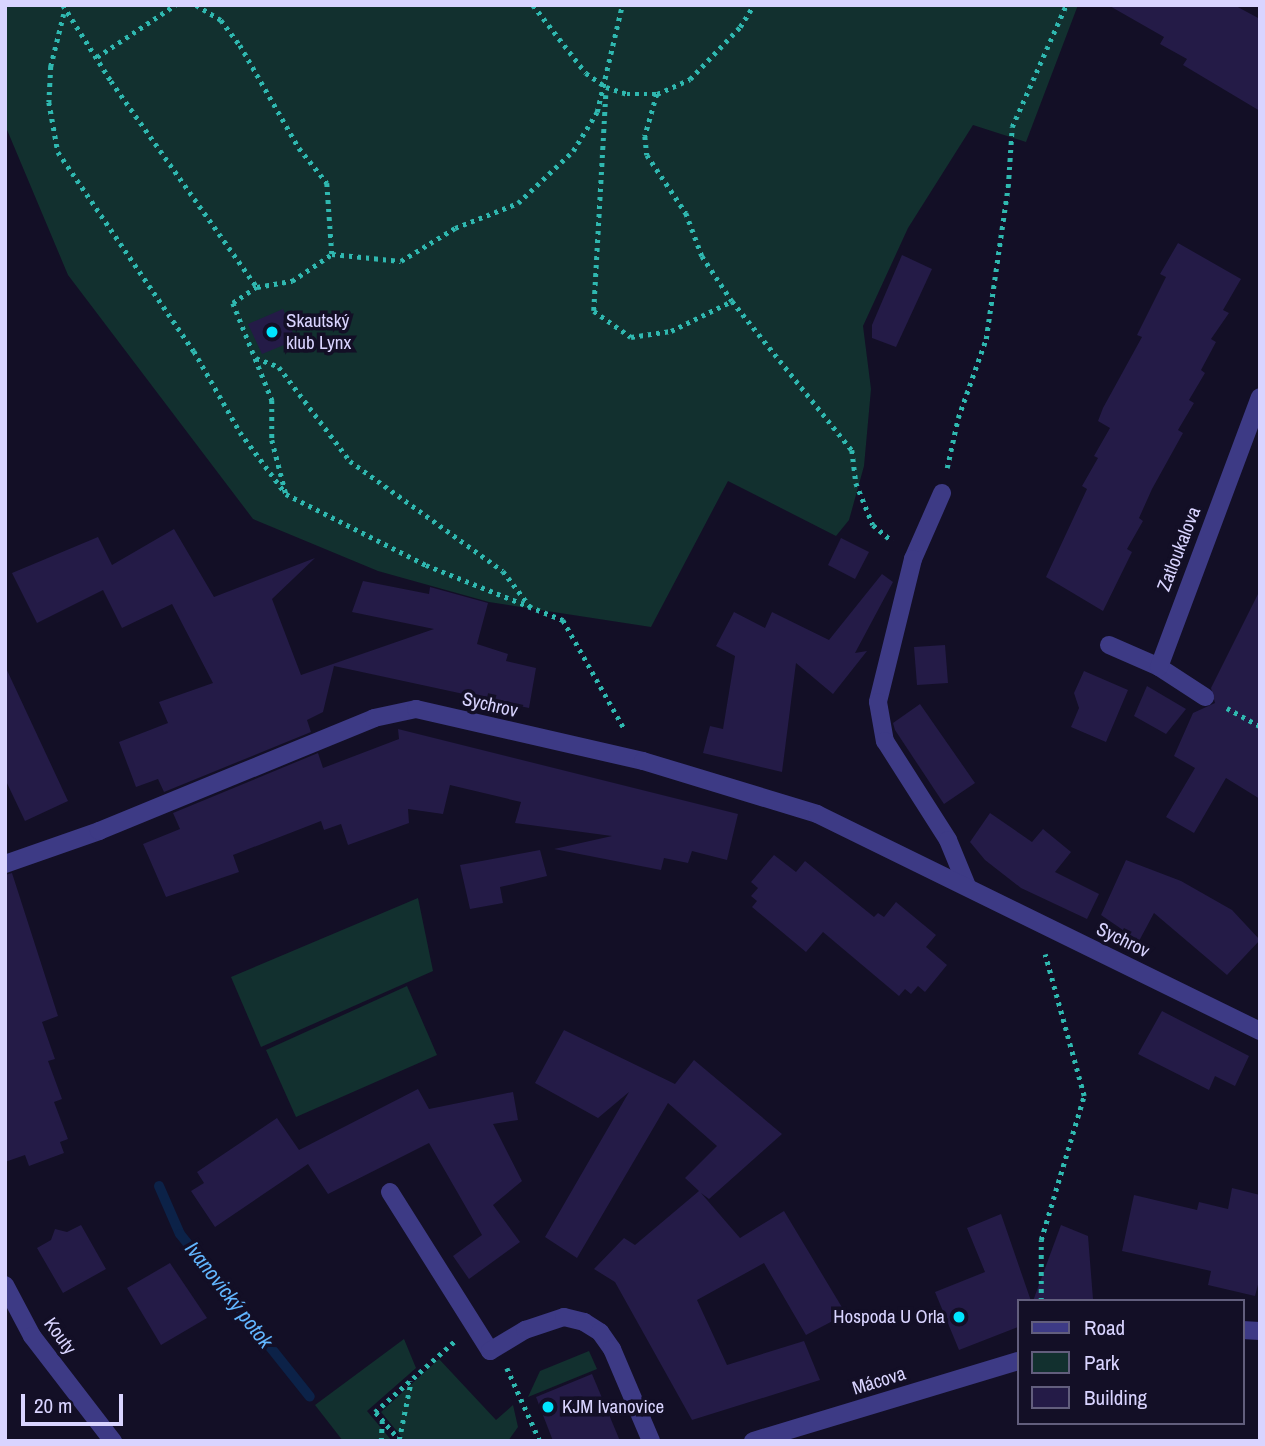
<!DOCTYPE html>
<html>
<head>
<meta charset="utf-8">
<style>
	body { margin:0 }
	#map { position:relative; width:1265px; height:1446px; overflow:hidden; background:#130f26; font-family:"Archivo Narrow",sans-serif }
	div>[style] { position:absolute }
	.green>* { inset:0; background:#12302f }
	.stream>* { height:10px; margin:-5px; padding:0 5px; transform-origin:5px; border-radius:5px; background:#0c2248 }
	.building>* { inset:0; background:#241b47 }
	.path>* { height:4.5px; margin-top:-2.25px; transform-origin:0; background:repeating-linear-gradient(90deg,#2fb8b0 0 3.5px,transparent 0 8.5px) }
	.lane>* { height:18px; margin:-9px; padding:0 9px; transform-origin:9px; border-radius:9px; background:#3d3a85 }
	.street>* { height:18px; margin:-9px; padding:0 9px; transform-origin:9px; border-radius:9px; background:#3d3a85 }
	.dots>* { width:19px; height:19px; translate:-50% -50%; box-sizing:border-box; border:4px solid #130f26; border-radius:50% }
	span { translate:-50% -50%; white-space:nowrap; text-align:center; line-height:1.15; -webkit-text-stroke:7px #130f26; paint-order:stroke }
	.poi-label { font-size:19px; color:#d9d4ff }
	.left { translate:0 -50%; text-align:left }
	.right { translate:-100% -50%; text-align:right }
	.street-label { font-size:19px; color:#d9d4ff }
	.water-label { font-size:21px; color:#62b6ff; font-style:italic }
	.frame { position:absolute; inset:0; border:7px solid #d9d4ff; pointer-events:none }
	.legend { position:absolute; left:1017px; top:1299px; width:228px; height:126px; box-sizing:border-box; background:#130f26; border:2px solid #625e7d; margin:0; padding:9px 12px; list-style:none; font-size:21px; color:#d9d4ff }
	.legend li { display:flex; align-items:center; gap:14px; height:35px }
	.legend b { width:35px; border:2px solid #625e7d }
	.scale { position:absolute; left:21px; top:1394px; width:102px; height:32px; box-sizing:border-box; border:4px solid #d9d4ff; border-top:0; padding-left:9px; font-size:21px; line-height:24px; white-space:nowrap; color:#d9d4ff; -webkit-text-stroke:5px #130f26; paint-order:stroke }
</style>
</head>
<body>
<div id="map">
	<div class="green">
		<i style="clip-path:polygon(5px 5px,1078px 5px,1026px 142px,973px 125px,908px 228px,863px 326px,871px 389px,864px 466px,849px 520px,836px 536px,728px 481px,651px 627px,489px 602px,378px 571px,253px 519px,68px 275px,5px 125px)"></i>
		<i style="clip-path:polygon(418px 898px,433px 971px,261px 1047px,231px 977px)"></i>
		<i style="clip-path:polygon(407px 986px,437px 1055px,296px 1117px,266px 1050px)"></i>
		<i style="clip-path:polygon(404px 1339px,416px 1368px,367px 1411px,392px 1441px,343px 1441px,315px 1405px)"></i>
		<i style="clip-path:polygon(589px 1351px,597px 1369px,528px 1397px,540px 1371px)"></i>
		<i style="clip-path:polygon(439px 1359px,496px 1420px,513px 1405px,518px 1427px,508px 1441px,405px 1441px,381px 1412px)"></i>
	</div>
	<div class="stream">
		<i style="left:159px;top:1186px;width:52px;rotate:66.4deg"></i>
		<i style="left:180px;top:1234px;width:208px;rotate:51.4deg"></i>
	</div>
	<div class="building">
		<i style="clip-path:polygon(1108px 5px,1234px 5px,1260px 19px,1260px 111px,1183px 65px,1187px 59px,1160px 44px,1164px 37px)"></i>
		<i style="clip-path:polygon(1178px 243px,1241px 279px,1223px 310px,1229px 313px,1211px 339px,1216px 342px,1201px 370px,1205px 373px,1189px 400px,1194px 403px,1178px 430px,1183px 433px,1152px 489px,1139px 518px,1143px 521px,1127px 549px,1132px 552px,1103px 611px,1046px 577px,1087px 489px,1082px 486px,1098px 458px,1094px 456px,1110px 428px,1098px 421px,1103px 408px,1142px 337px,1137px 335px,1166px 277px,1160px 274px)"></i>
		<i style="clip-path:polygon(902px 255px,932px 269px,896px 347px,872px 338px,872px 325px)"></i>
		<i style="clip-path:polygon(283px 309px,296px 340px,262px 354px,248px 324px)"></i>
		<i style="clip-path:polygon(174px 529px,214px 597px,315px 558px,272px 599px,301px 675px,434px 629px,352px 612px,363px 581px,429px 594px,430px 587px,488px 603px,477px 644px,508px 654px,506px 661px,536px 668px,529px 708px,334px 666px,323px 712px,307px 720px,311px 732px,164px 792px,158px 779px,136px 787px,119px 742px,168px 723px,159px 702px,213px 683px,172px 604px,122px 628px,103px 590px,37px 623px,12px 573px,98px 537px,112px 565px)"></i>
		<i style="clip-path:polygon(841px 538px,869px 552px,855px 579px,828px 565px)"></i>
		<i style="clip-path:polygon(882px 574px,893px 582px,855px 653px,867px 651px,833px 694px,796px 663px,782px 772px,703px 753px,710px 726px,723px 729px,735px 656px,716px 646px,734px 612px,765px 628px,772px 612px,829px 640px)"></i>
		<i style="clip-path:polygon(1260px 590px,1260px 799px,1226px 778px,1194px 833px,1166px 817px,1195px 768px,1174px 756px,1193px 713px,1215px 703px,1211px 688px)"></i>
		<i style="clip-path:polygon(945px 645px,948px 683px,917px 685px,914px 647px)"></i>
		<i style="clip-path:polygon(5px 666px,68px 801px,25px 821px,5px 779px)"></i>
		<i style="clip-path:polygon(1084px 671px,1128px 690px,1106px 742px,1071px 727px,1079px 708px,1074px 693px)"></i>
		<i style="clip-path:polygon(1147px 686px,1186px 709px,1166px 734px,1134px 716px)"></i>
		<i style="clip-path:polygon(920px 704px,975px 783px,944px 804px,895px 730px,893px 723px)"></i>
		<i style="clip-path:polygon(398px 729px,738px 814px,727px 860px,692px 851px,688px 863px,664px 858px,661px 870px,554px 849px,612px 836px,515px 823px,521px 802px,450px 785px,443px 814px,408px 809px,409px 823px,348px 845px,341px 824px,324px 830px,321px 821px,233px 855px,239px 872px,166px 897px,143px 844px,180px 829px,173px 813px,318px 753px,323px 768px,399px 739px)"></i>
		<i style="clip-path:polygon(990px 813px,1032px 842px,1043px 829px,1071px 852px,1055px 872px,1099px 894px,1087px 919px,1021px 888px,985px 860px,970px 842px)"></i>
		<i style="clip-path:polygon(540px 850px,547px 876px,500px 887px,503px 903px,470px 909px,460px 865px)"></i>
		<i style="clip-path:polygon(774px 855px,796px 872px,805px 861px,874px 917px,878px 913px,884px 917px,896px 902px,936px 935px,926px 947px,947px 965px,925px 992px,918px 986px,911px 994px,905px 989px,899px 996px,823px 932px,806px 952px,752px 907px,757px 901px,751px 896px,758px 888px,751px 882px)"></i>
		<i style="clip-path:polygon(1126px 860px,1181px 881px,1232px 910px,1260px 940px,1227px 975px,1154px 913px,1139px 941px,1101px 915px)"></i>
		<i style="clip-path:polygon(12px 873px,58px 1016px,42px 1022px,55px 1059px,48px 1061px,62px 1099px,54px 1102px,68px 1139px,60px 1142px,64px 1153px,29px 1166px,25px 1155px,5px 1162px,5px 875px)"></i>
		<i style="clip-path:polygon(1162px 1011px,1249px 1056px,1235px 1086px,1215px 1076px,1209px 1090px,1138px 1054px)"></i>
		<i style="clip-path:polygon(564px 1030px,675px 1084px,694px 1060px,782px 1134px,709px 1199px,701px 1193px,740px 1238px,784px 1211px,846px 1314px,806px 1335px,764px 1263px,697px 1300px,727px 1365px,804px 1341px,820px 1380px,692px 1420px,615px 1282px,594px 1269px,624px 1238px,635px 1245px,699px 1191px,685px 1178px,717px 1146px,668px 1103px,577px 1258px,545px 1237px,629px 1092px,598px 1118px,535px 1083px)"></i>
		<i style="clip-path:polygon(418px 1089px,429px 1109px,513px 1092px,518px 1120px,493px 1124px,522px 1181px,493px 1205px,520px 1242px,469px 1279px,453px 1256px,482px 1235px,429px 1143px,328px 1194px,308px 1164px,215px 1227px,191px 1191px,204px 1183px,197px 1172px,277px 1118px,299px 1150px)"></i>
		<i style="clip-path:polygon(1232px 1188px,1260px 1195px,1260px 1277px,1255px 1296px,1208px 1285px,1211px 1271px,1122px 1251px,1134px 1195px,1197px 1210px,1199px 1202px,1228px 1209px)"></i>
		<i style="clip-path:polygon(1001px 1214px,1031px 1301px,1018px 1301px,1018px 1327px,959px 1350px,935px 1292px,985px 1272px,967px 1228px)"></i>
		<i style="clip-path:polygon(81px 1225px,106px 1269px,63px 1293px,37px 1248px,51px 1240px,55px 1229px,67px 1232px)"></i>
		<i style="clip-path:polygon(1061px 1225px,1088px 1236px,1093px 1299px,1033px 1301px)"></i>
		<i style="clip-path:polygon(170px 1263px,207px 1318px,161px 1345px,127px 1288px)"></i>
		<i style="clip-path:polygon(592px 1374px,620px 1441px,553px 1441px,536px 1397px)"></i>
	</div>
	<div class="path">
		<i style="left:63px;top:5px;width:90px;rotate:57.7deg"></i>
		<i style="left:111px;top:81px;width:252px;rotate:54.7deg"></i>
		<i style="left:257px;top:287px;width:29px;rotate:146deg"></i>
		<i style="left:233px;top:303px;width:105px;rotate:68.1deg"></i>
		<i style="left:272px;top:400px;width:40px;rotate:90deg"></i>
		<i style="left:272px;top:440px;width:56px;rotate:75.5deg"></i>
		<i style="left:286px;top:494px;width:157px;rotate:26.9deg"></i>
		<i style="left:426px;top:565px;width:148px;rotate:21.9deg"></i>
		<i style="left:563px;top:620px;width:126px;rotate:60.6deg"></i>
		<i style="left:196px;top:5px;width:29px;rotate:31deg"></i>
		<i style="left:221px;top:20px;width:31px;rotate:53deg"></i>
		<i style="left:240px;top:45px;width:119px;rotate:60.2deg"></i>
		<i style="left:299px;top:148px;width:45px;rotate:51.3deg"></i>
		<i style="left:327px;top:183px;width:71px;rotate:86deg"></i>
		<i style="left:533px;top:5px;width:86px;rotate:52.1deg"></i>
		<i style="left:586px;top:73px;width:24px;rotate:35deg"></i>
		<i style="left:606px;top:87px;width:22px;rotate:18deg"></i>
		<i style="left:627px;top:94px;width:30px"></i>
		<i style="left:657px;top:94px;width:36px;rotate:-24deg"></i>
		<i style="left:690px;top:79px;width:72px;rotate:-46.1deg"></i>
		<i style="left:740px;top:27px;width:26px;rotate:-58deg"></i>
		<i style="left:64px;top:14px;width:54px;rotate:104deg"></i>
		<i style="left:51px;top:66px;width:36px;rotate:93deg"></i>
		<i style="left:49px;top:102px;width:51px;rotate:79.8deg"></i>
		<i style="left:58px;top:152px;width:241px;rotate:55.7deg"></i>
		<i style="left:194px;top:351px;width:93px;rotate:60.4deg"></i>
		<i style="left:240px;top:432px;width:72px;rotate:53.4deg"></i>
		<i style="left:97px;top:57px;width:94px;rotate:-33.7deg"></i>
		<i style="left:657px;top:94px;width:44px;rotate:105.9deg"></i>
		<i style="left:645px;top:136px;width:19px;rotate:84deg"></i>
		<i style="left:647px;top:155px;width:70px;rotate:56.1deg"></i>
		<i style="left:686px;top:213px;width:46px;rotate:69.6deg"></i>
		<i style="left:702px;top:256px;width:54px;rotate:56.3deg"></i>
		<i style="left:732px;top:301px;width:191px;rotate:51.2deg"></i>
		<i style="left:852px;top:450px;width:33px;rotate:83deg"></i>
		<i style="left:856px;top:483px;width:45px;rotate:68deg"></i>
		<i style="left:873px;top:525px;width:25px;rotate:40deg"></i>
		<i style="left:606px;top:95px;width:216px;rotate:93.2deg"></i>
		<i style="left:594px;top:311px;width:45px;rotate:35.1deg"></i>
		<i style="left:631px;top:337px;width:40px;rotate:-8.5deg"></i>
		<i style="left:671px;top:331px;width:68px;rotate:-26.2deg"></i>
		<i style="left:257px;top:287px;width:36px;rotate:-10deg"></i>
		<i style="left:292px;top:281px;width:48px;rotate:-34deg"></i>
		<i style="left:332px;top:254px;width:69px;rotate:5.8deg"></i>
		<i style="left:401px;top:261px;width:63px;rotate:-31.4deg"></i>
		<i style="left:455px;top:228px;width:68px;rotate:-21.6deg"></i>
		<i style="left:518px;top:203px;width:76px;rotate:-43.4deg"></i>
		<i style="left:573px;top:151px;width:46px;rotate:-58.4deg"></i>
		<i style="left:597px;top:112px;width:110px;rotate:-76.8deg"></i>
		<i style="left:256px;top:358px;width:25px;rotate:21deg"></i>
		<i style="left:279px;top:367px;width:118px;rotate:52.9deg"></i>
		<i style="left:350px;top:461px;width:188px;rotate:35.7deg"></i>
		<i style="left:503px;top:571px;width:48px;rotate:52.7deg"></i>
		<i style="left:947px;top:468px;width:51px;rotate:-77.6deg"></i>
		<i style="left:958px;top:418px;width:84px;rotate:-70.5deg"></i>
		<i style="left:986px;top:339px;width:154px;rotate:-81.8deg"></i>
		<i style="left:1008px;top:187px;width:60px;rotate:-86.2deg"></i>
		<i style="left:1012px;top:127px;width:133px;rotate:-66.1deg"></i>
		<i style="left:1227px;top:708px;width:38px;rotate:29deg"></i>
		<i style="left:1041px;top:1301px;width:61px;rotate:-90deg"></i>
		<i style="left:1041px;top:1240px;width:150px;rotate:-73.4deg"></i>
		<i style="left:1084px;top:1096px;width:147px;rotate:-105.4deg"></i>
		<i style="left:507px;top:1368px;width:80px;rotate:65.7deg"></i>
		<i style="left:399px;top:1440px;width:60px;rotate:-78.5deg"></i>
		<i style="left:381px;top:1441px;width:20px;rotate:-87deg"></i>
		<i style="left:400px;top:1441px;width:38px;rotate:-131deg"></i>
		<i style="left:375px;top:1412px;width:108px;rotate:-41.6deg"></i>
	</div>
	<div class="lane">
		<i style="left:390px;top:1192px;width:188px;rotate:57.8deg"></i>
	</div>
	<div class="street">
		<i style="left:942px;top:493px;width:72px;rotate:113.7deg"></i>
		<i style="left:913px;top:559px;width:147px;rotate:103.8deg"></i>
		<i style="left:878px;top:702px;width:40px;rotate:80deg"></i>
		<i style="left:885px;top:741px;width:117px;rotate:57.5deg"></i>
		<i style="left:948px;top:840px;width:50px;rotate:67.6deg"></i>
		<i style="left:1109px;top:645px;width:55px;rotate:23.7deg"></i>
		<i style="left:1159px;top:667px;width:55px;rotate:33.1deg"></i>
		<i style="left:1159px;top:667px;width:288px;rotate:-69.5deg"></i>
		<i style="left:5px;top:864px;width:100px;rotate:-19.3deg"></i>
		<i style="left:99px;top:831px;width:297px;rotate:-22.3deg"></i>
		<i style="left:374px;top:718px;width:43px;rotate:-12.1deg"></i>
		<i style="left:416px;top:709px;width:233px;rotate:12.9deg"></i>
		<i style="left:643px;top:761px;width:182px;rotate:16.9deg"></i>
		<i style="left:817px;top:814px;width:493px;rotate:26.1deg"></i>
		<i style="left:5px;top:1285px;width:58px;rotate:62.1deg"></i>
		<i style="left:32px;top:1336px;width:133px;rotate:52.4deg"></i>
		<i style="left:1242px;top:1330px;width:18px;rotate:3deg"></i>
		<i style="left:490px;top:1351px;width:41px;rotate:-31deg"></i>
		<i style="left:525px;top:1330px;width:41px;rotate:-18.4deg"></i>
		<i style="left:564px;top:1317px;width:21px;rotate:14deg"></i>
		<i style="left:584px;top:1322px;width:19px;rotate:32deg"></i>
		<i style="left:600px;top:1332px;width:21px;rotate:55deg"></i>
		<i style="left:612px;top:1349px;width:100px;rotate:67deg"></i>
		<i style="left:753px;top:1441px;width:277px;rotate:-16.8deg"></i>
	</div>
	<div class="dots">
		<i style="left:272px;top:332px;background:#00e5ff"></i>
		<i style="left:959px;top:1317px;background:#00e5ff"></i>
		<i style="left:548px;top:1407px;background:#00e5ff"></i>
	</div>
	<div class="poi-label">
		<span class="left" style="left:286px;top:332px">Skautský<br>klub Lynx</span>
		<span class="right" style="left:945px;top:1317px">Hospoda U Orla</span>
		<span class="left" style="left:562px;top:1407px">KJM Ivanovice</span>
	</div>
	<div class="street-label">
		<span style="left:1179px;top:549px;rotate:-69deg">Zatloukalova</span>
		<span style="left:490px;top:705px;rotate:13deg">Sychrov</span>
		<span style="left:1123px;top:940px;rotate:26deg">Sychrov</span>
		<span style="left:60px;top:1336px;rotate:54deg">Kouty</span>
		<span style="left:879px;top:1381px;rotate:-17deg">Mácova</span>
	</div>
	<div class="water-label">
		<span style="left:229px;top:1295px;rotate:52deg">Ivanovický potok</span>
	</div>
	<div class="frame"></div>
	<ul class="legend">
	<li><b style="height:9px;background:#3d3a85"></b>Road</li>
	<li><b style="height:19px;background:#12302f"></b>Park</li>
	<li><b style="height:19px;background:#241b47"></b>Building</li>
	</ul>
	<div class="scale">20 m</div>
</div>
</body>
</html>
